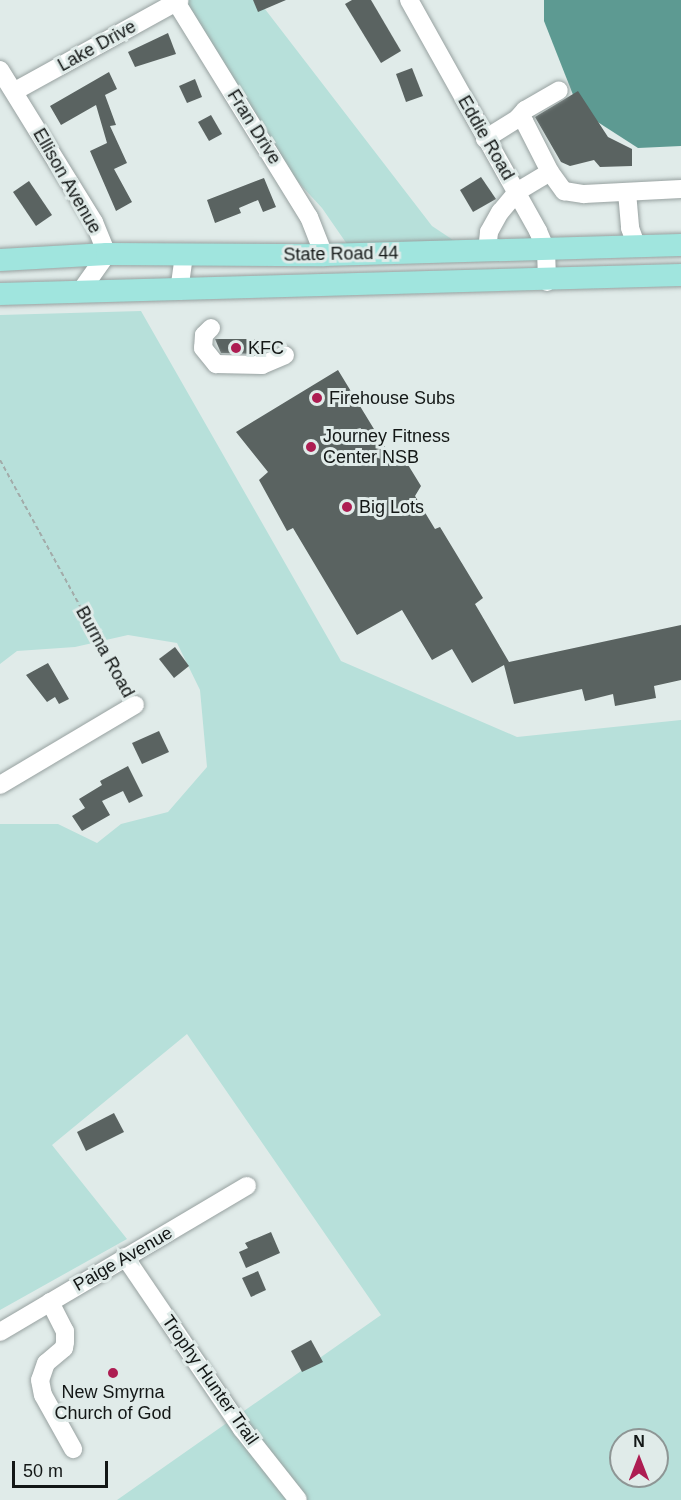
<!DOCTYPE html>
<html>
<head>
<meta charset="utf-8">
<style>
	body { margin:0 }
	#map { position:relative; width:681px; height:1500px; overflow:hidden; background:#e0ebe9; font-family:Arial,sans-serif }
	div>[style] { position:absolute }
	.green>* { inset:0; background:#b7e0da }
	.water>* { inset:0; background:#5d9a92 }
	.building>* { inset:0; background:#5a6361 }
	.path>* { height:2px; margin-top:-1px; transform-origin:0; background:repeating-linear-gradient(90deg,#a2aba9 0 4.5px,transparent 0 7.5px) }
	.roads { filter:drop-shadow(0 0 2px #97a1a0) drop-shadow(0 0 2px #97a1a0) }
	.minor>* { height:18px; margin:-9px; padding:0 9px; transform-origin:9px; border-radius:9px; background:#fff }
	.major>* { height:22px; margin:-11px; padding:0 11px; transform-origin:11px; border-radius:11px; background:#a0e5de }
	.dots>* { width:16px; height:16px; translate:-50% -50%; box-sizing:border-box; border:3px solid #e0ebe9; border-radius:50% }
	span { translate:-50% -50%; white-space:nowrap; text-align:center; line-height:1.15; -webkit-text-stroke:6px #e0ebe9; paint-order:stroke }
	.street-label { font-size:18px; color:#131716 }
	.poi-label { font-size:18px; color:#131716 }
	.left { translate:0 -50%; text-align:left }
	.north { position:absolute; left:609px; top:1428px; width:60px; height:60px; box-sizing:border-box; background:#e0ebe9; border:2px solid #8e9695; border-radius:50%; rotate:0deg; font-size:16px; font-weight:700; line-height:24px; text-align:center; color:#131716 }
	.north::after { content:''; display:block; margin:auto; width:21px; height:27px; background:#ad1d52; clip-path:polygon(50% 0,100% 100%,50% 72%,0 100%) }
	.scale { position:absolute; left:12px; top:1461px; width:96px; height:27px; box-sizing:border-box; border:3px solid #131716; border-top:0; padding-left:8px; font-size:18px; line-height:21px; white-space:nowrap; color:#131716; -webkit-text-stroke:4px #e0ebe9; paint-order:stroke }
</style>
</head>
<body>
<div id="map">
	<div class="green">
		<i style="clip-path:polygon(168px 0,258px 0,432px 226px,459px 244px,349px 247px,322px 208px,233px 111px)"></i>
		<i style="clip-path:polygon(evenodd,141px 311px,341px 661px,517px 737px,681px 720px,681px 1500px,117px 1500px,381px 1315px,187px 1034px,52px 1145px,127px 1239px,0 1310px,0 824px,58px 824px,97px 843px,121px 824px,168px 812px,207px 767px,200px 690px,177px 643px,128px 635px,75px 647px,17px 651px,0 664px,0 315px,141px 311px,621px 1440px,657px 1440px,657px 1476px,621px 1476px,621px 1440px)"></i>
	</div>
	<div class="water">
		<i style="clip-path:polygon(544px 0,681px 0,681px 146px,638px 148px,579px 110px,544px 21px)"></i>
	</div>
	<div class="building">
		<i style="clip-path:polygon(253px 0,286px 0,258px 12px)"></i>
		<i style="clip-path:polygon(352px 0,371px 0,401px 51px,381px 63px,345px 4px)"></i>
		<i style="clip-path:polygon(168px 33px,176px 54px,135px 67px,128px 52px)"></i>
		<i style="clip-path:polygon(412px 68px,423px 96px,406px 102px,396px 74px)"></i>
		<i style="clip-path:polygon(109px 72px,117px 89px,105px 95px,116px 125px,110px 126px,127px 163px,114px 169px,132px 202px,116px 211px,90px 151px,107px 143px,96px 105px,61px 125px,50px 106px)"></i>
		<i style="clip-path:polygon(195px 79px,202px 97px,187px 103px,179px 86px)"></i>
		<i style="clip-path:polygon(578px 91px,608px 137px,632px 149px,632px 166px,600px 167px,594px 160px,570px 166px,561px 162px,535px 117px)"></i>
		<i style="clip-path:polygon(211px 115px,222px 134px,209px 141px,198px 122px)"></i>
		<i style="clip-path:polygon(481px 177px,496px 199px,473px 212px,460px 190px)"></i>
		<i style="clip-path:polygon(264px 178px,276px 207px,263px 212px,258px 200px,239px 208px,241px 213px,215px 223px,207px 200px)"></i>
		<i style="clip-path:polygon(29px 181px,52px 215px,36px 226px,13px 192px)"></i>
		<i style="clip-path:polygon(215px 339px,259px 339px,259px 354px,221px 353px)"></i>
		<i style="clip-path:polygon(338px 370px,391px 457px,402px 455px,421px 486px,415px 496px,435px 529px,440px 527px,483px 598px,475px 604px,509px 662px,681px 625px,681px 680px,654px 686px,656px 698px,615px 706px,613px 694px,585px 701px,582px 689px,514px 704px,504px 665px,472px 683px,452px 649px,432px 660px,402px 610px,357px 635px,293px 528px,287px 531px,259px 480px,268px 472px,236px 432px)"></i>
		<i style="clip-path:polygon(175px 647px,189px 666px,174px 678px,159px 659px)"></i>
		<i style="clip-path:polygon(48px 663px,69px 699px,59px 704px,55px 697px,47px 702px,26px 675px)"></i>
		<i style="clip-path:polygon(159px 731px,169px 752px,142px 764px,132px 743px)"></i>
		<i style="clip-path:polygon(128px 766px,143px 796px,129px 803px,123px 791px,102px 801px,110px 815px,82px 831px,72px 816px,85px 808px,79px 799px,102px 785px,100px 781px)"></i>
		<i style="clip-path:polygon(114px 1113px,124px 1132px,86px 1151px,77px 1132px)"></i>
		<i style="clip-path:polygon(271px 1232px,280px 1253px,246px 1268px,239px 1252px,248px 1248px,245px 1243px)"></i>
		<i style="clip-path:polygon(258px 1271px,266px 1290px,251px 1297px,242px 1278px)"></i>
		<i style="clip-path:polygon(311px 1340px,323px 1362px,302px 1372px,291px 1351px)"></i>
	</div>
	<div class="path">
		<i style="left:0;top:460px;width:264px;rotate:61.3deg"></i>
	</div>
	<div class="roads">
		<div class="minor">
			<i style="left:409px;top:0;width:265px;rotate:60.8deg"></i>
			<i style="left:538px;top:231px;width:21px;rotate:67deg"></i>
			<i style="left:546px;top:250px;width:32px;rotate:88deg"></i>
			<i style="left:176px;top:2px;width:253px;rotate:58.3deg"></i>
			<i style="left:309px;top:217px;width:41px;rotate:68.5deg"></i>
			<i style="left:0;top:70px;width:179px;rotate:58.3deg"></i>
			<i style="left:94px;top:222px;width:35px;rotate:68deg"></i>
			<i style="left:107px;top:254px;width:47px;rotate:125.4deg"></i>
			<i style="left:15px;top:91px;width:188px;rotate:-28.9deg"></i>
			<i style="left:518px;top:118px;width:11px;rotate:-49deg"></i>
			<i style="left:525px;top:110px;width:39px;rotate:-30deg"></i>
			<i style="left:485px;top:139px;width:39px;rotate:-32deg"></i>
			<i style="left:518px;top:118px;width:7px;rotate:27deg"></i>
			<i style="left:524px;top:121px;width:57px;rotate:63deg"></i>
			<i style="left:550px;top:172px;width:39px;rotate:149deg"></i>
			<i style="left:517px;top:192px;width:26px;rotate:130deg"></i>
			<i style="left:500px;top:212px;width:23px;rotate:119deg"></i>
			<i style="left:489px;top:232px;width:19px;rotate:96deg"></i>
			<i style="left:550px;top:172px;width:24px;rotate:54deg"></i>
			<i style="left:564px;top:191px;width:20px;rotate:9deg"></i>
			<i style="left:584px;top:194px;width:97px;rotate:-3deg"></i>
			<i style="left:627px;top:192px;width:36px;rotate:85deg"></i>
			<i style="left:630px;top:228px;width:20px;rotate:70deg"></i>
			<i style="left:179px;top:291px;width:36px;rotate:-82deg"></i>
			<i style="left:211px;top:328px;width:10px;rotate:135deg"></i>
			<i style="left:204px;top:335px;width:13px;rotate:94deg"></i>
			<i style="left:203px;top:348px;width:21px;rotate:51deg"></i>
			<i style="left:216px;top:364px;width:46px;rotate:1.2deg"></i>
			<i style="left:262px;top:365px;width:25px;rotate:-23deg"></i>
			<i style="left:0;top:785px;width:157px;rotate:-30.7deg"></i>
			<i style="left:125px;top:1257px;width:208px;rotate:55.8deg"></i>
			<i style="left:242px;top:1429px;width:90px;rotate:51.7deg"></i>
			<i style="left:50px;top:1302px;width:33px;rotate:63deg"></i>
			<i style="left:65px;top:1331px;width:11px;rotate:90deg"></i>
			<i style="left:65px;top:1342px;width:6px;rotate:99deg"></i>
			<i style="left:64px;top:1348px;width:23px;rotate:140deg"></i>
			<i style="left:46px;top:1363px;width:18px;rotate:109deg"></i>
			<i style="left:40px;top:1380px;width:15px;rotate:79deg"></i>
			<i style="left:43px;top:1395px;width:62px;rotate:60.9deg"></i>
			<i style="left:0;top:1332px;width:287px;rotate:-30.6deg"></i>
		</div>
		<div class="major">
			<i style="left:0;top:260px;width:107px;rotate:-3.2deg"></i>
			<i style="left:107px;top:254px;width:217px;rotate:0.3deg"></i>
			<i style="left:324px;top:255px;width:357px;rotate:-1.6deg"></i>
			<i style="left:0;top:294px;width:681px;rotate:-1.6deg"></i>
		</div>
	</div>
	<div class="dots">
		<i style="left:236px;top:348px;background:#ad1d52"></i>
		<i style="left:317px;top:398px;background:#ad1d52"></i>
		<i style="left:311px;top:447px;background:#ad1d52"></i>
		<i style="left:347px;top:507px;background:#ad1d52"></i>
		<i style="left:113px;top:1373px;background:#ad1d52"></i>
	</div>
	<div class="street-label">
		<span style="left:97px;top:46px;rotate:-29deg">Lake Drive</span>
		<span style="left:254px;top:127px;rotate:58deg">Fran Drive</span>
		<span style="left:486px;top:138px;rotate:60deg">Eddie Road</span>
		<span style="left:67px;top:181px;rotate:60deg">Ellison Avenue</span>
		<span style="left:341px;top:254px;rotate:-1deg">State Road 44</span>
		<span style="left:105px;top:652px;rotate:61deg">Burma Road</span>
		<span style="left:123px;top:1259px;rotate:-30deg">Paige Avenue</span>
		<span style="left:210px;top:1380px;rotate:55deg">Trophy Hunter Trail</span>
	</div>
	<div class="poi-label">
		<span class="left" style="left:248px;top:348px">KFC</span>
		<span class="left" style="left:329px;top:398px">Firehouse Subs</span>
		<span class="left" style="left:323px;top:447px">Journey Fitness<br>Center NSB</span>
		<span class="left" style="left:359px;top:507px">Big Lots</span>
		<span style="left:113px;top:1403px">New Smyrna<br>Church of God</span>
	</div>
	<div class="north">N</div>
	<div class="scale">50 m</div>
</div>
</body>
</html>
